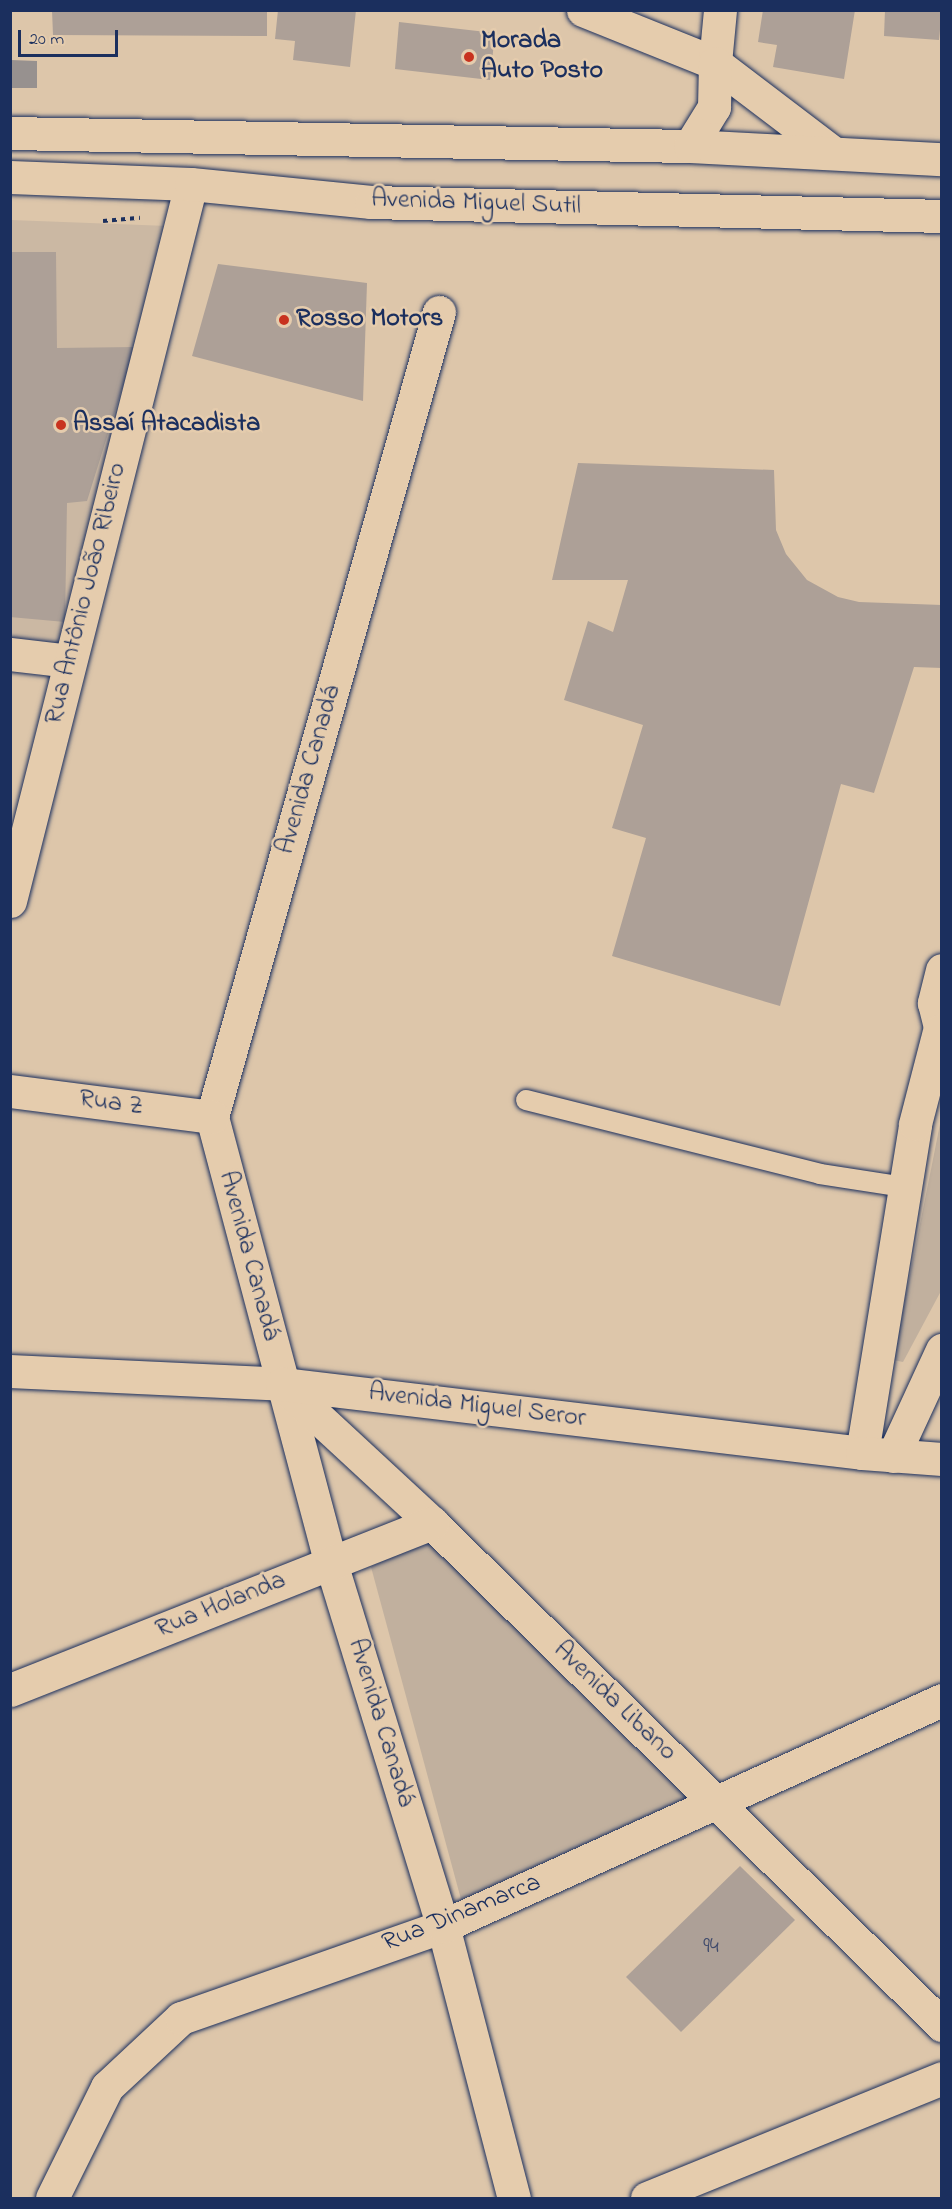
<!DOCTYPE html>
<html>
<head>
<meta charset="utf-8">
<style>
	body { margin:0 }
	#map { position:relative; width:952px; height:2209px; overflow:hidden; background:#ddc6aa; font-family:"Indie Flower",sans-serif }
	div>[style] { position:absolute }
	.built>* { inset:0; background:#cbb8a3 }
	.green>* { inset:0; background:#c1b09e }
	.water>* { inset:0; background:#97918f }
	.building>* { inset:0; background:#ada097 }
	.path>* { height:4px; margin-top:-2px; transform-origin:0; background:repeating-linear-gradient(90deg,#1b2f5e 0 4.5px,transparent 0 9px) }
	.roads { filter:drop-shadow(0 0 2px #1b2f5e) drop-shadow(0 0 2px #1b2f5e) }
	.service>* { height:20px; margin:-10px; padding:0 10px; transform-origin:10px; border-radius:10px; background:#e5ccad }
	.minor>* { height:33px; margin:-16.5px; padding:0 16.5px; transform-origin:16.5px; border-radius:16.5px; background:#e5ccad }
	.tertiary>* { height:33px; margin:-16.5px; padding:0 16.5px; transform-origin:16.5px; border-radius:16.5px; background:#e5ccad }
	.trunk>* { height:33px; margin:-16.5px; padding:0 16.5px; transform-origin:16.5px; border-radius:16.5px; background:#e5ccad }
	.dots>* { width:16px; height:16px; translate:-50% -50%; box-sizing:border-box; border:3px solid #e5ccad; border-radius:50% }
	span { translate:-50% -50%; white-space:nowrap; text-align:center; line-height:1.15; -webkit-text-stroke:5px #e5ccad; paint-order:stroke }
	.number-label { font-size:22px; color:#404b6c }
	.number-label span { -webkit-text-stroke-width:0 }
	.poi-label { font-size:26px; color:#1b2f5e; font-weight:700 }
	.left { translate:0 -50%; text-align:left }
	.street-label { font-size:26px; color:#1b2f5e }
	.frame { position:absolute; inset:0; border:12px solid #1b2f5e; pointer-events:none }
	.scale { position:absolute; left:18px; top:30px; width:100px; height:27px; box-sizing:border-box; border:3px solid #1b2f5e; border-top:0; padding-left:8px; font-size:18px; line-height:21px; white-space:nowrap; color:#1b2f5e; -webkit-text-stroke:4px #e5ccad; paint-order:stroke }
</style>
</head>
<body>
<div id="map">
	<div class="built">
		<i style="clip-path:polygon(11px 220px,168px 226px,59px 646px,11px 641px)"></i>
	</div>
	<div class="green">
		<i style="clip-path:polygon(941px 1119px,941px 1291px,903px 1362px,893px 1360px)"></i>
		<i style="clip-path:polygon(431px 1535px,699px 1801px,462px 1903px,371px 1567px)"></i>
	</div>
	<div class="water">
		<i style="clip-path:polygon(11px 60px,37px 61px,37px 88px,11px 88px)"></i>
	</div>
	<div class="building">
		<i style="clip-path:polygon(52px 10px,267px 10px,267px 36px,53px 35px)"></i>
		<i style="clip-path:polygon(278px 10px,356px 10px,350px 67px,293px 60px,295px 41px,275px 39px)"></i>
		<i style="clip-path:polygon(763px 10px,855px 10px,844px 79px,773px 67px,777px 45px,758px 42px)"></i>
		<i style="clip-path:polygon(885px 10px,942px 10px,939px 40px,884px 36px)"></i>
		<i style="clip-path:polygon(399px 22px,495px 33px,490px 80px,395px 69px)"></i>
		<i style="clip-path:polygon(10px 252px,56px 252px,57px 348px,135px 347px,87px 501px,67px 503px,65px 622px,10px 617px)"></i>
		<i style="clip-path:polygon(218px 264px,367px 283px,363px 401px,192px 356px)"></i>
		<i style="clip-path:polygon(578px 463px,774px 470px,776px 530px,786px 554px,807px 580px,838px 597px,859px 602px,942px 605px,942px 668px,914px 667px,874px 793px,841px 784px,780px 1006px,612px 956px,646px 838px,612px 828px,643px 725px,564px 700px,588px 621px,613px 632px,628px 580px,552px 580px)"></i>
		<i style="clip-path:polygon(740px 1866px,795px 1920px,681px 2032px,626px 1977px)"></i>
	</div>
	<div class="path">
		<i style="left:103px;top:221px;width:37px;rotate:-5deg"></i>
	</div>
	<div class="roads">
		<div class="service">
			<i style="left:526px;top:1100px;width:303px;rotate:14.1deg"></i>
			<i style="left:820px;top:1174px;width:85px;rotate:8.8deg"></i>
		</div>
		<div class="minor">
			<i style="left:583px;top:10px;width:142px;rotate:21.9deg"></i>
			<i style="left:715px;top:63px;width:146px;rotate:37.2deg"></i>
			<i style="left:715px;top:63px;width:53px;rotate:-84.6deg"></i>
			<i style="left:439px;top:312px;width:836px;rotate:105.75deg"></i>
			<i style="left:212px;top:1117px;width:462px;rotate:75.1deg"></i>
			<i style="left:331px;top:1563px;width:380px;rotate:72.9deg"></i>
			<i style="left:443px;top:1926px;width:281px;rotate:75.4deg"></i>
			<i style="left:10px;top:654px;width:60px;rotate:6.7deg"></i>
			<i style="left:10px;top:901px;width:739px;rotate:-75.83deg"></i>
			<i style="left:942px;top:970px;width:34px;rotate:104deg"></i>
			<i style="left:934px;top:1003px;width:33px;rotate:76deg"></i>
			<i style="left:10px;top:1091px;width:204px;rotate:7.3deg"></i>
			<i style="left:282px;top:1384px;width:205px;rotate:42.8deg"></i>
			<i style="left:432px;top:1523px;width:716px;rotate:44.55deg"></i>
			<i style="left:862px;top:1453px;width:333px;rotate:-80.8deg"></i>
			<i style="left:915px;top:1124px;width:96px;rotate:-75.5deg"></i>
			<i style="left:893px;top:1456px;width:117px;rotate:-65.2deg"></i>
			<i style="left:10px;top:1690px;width:454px;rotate:-21.6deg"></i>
			<i style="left:52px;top:2198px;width:124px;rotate:-63.6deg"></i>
			<i style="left:107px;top:2087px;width:101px;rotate:-43deg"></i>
			<i style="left:181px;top:2018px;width:278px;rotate:-19.3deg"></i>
			<i style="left:443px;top:1926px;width:548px;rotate:-24.37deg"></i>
			<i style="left:647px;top:2198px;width:318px;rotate:-22.1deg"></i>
		</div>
		<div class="tertiary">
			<i style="left:10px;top:1371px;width:272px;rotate:2.7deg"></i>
			<i style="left:282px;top:1384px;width:584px;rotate:6.78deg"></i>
			<i style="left:862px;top:1453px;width:80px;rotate:4.3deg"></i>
		</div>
		<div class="trunk">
			<i style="left:10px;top:133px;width:680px;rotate:1.1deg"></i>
			<i style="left:690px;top:146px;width:252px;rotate:3deg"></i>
			<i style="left:690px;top:146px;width:46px;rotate:-58.4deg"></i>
			<i style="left:714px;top:107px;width:44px;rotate:-88.7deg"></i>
			<i style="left:10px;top:177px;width:181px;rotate:2.2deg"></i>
			<i style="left:191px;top:184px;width:181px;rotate:5.7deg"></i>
			<i style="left:371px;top:202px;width:571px;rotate:1.4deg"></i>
		</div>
	</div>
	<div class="dots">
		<i style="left:469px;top:57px;background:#c8321e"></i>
		<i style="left:284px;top:320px;background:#c8321e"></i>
		<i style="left:61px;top:425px;background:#c8321e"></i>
	</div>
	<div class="number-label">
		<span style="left:711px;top:1948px">94</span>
	</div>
	<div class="poi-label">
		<span class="left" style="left:481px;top:57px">Morada<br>Auto Posto</span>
		<span class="left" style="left:296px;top:320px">Rosso Motors</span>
		<span class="left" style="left:73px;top:425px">Assaí Atacadista</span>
	</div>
	<div class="street-label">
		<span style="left:476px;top:204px;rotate:2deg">Avenida Miguel Sutil</span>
		<span style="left:87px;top:594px;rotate:-76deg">Rua Antônio João Ribeiro</span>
		<span style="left:310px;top:770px;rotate:-74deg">Avenida Canadá</span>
		<span style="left:111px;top:1104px;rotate:8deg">Rua Z</span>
		<span style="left:248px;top:1256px;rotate:75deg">Avenida Canadá</span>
		<span style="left:477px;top:1407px;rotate:7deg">Avenida Miguel Seror</span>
		<span style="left:221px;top:1606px;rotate:-22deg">Rua Holanda</span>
		<span style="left:614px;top:1702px;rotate:44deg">Avenida Libano</span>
		<span style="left:380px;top:1723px;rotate:73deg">Avenida Canadá</span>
		<span style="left:462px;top:1914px;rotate:-22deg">Rua Dinamarca</span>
	</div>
	<div class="frame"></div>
	<div class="scale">20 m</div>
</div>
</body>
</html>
